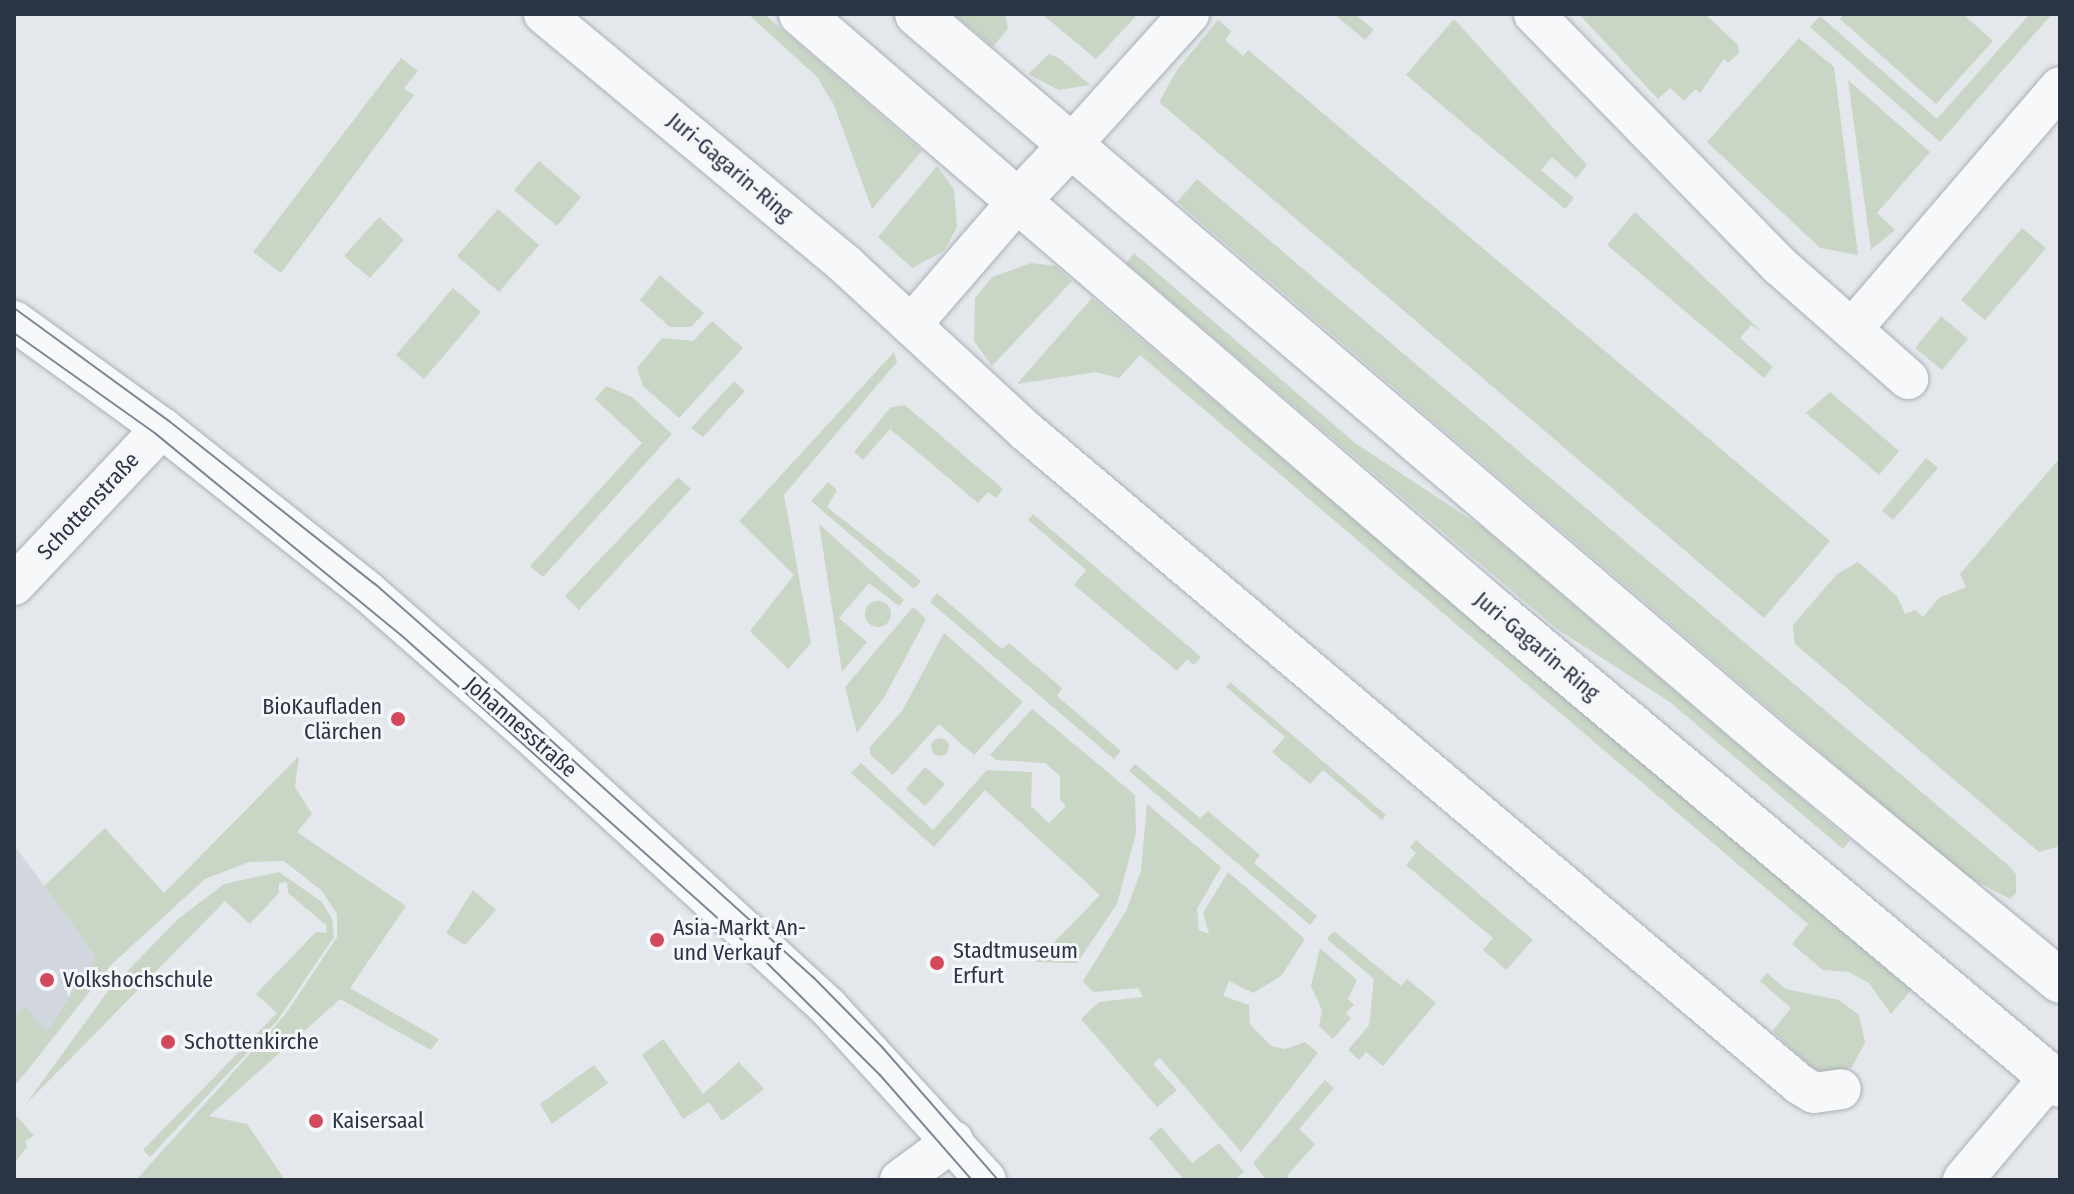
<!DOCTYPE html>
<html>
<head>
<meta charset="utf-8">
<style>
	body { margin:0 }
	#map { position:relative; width:2074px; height:1194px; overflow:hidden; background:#e4e7ec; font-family:"Fira Sans Condensed",sans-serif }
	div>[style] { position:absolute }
	.built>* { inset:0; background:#d2d6de }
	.green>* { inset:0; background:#c9d6c5 }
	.round { border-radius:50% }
	.roads { filter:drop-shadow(0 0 2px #a9aeb7) drop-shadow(0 0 2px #a9aeb7) }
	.minor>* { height:40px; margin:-20px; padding:0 20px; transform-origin:20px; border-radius:20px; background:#f7f8fa }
	.tertiary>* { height:44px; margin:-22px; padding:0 22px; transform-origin:22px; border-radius:22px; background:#f7f8fa }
	.tram>* { height:2px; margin:-1px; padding:0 1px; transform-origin:1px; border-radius:1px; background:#7d8696 }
	.dots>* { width:22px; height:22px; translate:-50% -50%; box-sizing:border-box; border:4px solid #f4f6f9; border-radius:50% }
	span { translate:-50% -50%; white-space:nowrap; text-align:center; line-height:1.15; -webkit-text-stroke:6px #f4f6f9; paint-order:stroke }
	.street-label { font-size:22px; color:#2b3445 }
	.poi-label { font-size:22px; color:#2b3445 }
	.right { translate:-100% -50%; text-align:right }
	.left { translate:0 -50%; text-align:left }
	.frame { position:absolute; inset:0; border:16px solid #2b3445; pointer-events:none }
</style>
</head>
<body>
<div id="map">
	<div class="built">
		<i style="clip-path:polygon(14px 845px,96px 956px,14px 1083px)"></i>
	</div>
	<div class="green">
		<i style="clip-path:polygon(748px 14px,764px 14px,922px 151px,872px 209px,834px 105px,817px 77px)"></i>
		<i style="clip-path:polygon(954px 14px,1005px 14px,1008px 28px,993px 47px)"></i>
		<i style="clip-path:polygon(1042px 14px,1138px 14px,1096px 59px)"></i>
		<i style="clip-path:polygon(1334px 14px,1355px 14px,1374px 30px,1365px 40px)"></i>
		<i style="clip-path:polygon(1579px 14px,1705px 14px,1738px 45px,1739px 53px,1728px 63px,1724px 59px,1700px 93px,1695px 89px,1684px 101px,1670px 88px,1658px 99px)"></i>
		<i style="clip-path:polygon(1844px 14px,1963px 14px,1993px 41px,1936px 104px,1840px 19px)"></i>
		<i style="clip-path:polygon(2030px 14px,2052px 14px,1940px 142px,1810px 27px,1820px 16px,1937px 119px)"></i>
		<i style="clip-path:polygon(1454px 19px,1587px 165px,1576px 178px,1552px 157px,1541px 170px,1574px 198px,1565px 209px,1406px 75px)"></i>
		<i style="clip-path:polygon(1218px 20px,1231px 31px,1225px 40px,1243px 56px,1248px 50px,1830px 541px,1764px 618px,1159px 102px,1177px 70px)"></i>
		<i style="clip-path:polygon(1799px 38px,1834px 67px,1858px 255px,1820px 248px,1707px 142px)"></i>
		<i style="clip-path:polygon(1049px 54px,1059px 58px,1090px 85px,1059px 90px,1028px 74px)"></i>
		<i style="clip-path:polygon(401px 58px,418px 71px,404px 88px,414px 95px,281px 273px,253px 252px)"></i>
		<i style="clip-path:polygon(1848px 80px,1930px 152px,1877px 213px,1895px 230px,1871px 250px)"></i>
		<i style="clip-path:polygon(539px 161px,581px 197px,557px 226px,514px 190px)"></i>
		<i style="clip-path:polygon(937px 166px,954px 189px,957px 227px,944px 251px,912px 268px,878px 237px)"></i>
		<i style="clip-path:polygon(1197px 179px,2009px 866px,2016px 874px,2016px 893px,2010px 899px,1963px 874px,1177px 202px)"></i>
		<i style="clip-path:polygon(498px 209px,539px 245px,499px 292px,457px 256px)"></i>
		<i style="clip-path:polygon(1635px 212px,1762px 332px,1751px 325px,1740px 338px,1773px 367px,1764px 378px,1607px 245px)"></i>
		<i style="clip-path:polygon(379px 217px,404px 240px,370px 278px,344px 256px)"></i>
		<i style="clip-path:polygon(2022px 228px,2046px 248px,1985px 320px,1961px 300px)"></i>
		<i style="clip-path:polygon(1134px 253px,1355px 443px,1482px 527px,1850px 840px,1843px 849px,1670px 702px,1557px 629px,1126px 263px)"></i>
		<i style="clip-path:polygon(1031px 263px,1056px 266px,1072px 281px,992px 366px,974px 341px,975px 298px,992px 277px)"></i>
		<i style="clip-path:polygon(660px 275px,704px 313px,691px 327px,670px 327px,640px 300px)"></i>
		<i style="clip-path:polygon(453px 288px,481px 312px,424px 379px,396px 355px)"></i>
		<i style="clip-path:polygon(1092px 298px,1911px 990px,1891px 1014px,1869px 983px,1849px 972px,1823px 970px,1792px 944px,1808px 924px,1140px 355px,1119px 378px,1096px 372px,1017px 384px)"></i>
		<i style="clip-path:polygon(1941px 316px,1968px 339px,1942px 370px,1915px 348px)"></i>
		<i style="clip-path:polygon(712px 321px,743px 348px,679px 418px,643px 386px,637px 368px,662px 338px,693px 341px)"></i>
		<i style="clip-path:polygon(894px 352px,897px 362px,784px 495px,811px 643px,788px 669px,750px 631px,794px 575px,739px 521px)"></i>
		<i style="clip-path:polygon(734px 381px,745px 391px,703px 437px,691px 428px)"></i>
		<i style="clip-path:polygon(606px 386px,632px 397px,672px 434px,543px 577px,530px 566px,642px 443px,595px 399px)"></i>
		<i style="clip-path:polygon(1830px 392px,1899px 451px,1879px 475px,1806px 413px)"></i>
		<i style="clip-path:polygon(905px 405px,1003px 489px,996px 498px,988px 492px,978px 503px,890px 429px,863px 460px,854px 452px,891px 407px)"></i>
		<i style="clip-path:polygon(1926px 458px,1938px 468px,1893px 520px,1882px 511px)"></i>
		<i style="clip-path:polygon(2060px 458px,2060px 846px,2039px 852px,1795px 644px,1793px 625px,1837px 574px,1858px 562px,1897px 596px,1905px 614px,1915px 610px,1923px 617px,1939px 598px,1966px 587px,1960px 574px)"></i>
		<i style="clip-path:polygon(678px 477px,691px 489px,579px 610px,565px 596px)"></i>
		<i style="clip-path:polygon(828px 482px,837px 490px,827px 507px,921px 581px,914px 589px,811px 501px)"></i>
		<i style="clip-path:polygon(1033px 514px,1201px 657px,1194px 665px,1187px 659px,1177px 671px,1074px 585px,1086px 570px,1028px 520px)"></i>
		<i style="clip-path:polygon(819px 524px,904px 600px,899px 606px,869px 583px,839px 618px,867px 642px,842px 672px)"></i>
		<i style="clip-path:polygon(937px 593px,1002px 649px,1009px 643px,1062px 688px,1057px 696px,1121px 751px,1114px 759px,930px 602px)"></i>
		<i class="round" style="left:865px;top:601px;width:26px;height:26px"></i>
		<i style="clip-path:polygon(913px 607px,926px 619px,885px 696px,857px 733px,845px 687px)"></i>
		<i style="clip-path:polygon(944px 633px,1023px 702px,974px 755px,939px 724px,893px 775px,870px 754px,870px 747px,902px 711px)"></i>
		<i style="clip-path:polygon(1230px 682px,1386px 815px,1382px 820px,1323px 770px,1310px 784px,1272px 752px,1285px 737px,1226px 687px)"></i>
		<i style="clip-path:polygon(1032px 709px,1135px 795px,1136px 833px,1117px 904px,1077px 963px,1035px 962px,1100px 895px,985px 790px,934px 847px,851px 773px,861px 763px,933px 830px,987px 770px,1032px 772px,1031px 806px,1049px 823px,1066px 806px,1060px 800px,1060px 776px,1045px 763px,996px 760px,990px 755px)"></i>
		<i class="round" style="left:931px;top:738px;width:18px;height:18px"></i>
		<i style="clip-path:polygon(299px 756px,295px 787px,312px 814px,297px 832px,406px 906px,350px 988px,439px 1039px,431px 1050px,340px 999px,209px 1116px,247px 1124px,285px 1180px,136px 1180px,285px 1015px,337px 937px,337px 914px,322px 891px,284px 861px,249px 862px,205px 879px,111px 965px,14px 1087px,14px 1020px,24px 1005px,47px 1032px,96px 956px,44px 886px,105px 828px,164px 893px)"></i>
		<i style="clip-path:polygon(1135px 764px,1200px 818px,1208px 811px,1260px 855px,1254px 863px,1317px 916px,1310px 925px,1129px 771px)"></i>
		<i style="clip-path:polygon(925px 767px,945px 784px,925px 806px,906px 789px)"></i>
		<i style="clip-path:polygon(1147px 804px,1221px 867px,1197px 909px,1199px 930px,1209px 934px,1203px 913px,1228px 872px,1305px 939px,1281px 976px,1253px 993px,1229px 981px,1223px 996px,1249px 1005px,1250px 1024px,1271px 1046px,1285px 1049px,1305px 1042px,1318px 1053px,1241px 1152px,1160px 1058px,1153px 1064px,1177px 1090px,1157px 1107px,1081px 1019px,1099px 1002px,1143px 997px,1138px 988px,1093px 992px,1083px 981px,1126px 911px,1141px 871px)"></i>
		<i style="clip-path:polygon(1416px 840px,1533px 940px,1506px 970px,1483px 950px,1493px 938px,1406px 865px,1416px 853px,1410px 847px)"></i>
		<i style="clip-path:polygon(279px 872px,322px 902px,332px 919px,334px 937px,277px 1021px,150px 1157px,143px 1150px,277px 1013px,256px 994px,316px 932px,326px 933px,327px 926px,288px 893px,287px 882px,279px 883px,279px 893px,250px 924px,225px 901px,26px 1104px,108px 991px,178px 919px,224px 884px)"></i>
		<i style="clip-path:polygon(473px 890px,496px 910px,465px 945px,446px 933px)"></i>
		<i style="clip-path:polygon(1334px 931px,1401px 986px,1407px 979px,1436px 1003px,1383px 1066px,1366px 1052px,1359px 1060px,1348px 1050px,1369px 1025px,1374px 979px,1327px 939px)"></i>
		<i style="clip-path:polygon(1320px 948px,1357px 980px,1348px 999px,1354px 1005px,1346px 1013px,1351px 1018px,1333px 1039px,1319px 1026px,1322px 1010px,1311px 986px)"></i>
		<i style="clip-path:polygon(1767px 973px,1786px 989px,1839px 1000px,1859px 1015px,1865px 1043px,1852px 1067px,1840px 1073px,1815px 1070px,1772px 1031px,1791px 1008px,1760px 981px)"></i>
		<i style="clip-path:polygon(663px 1039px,703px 1094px,739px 1062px,764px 1089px,722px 1121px,709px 1102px,683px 1119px,642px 1055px)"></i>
		<i style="clip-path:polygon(594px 1065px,608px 1083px,552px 1124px,540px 1104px)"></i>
		<i style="clip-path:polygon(1325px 1080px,1334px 1088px,1299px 1129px,1315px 1144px,1287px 1176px,1289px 1180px,1266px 1180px,1253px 1163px)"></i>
		<i style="clip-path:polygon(14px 1113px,34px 1136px,25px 1141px,27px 1147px,14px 1163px)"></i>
		<i style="clip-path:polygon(1161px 1127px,1192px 1163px,1219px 1143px,1244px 1172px,1234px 1180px,1184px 1180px,1149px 1138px)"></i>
	</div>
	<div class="roads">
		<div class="minor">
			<i style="left:544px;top:14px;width:393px;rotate:39.7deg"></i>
			<i style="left:846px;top:265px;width:246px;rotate:42.7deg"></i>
			<i style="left:1027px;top:432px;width:1010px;rotate:40.18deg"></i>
			<i style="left:1799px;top:1084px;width:17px;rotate:31deg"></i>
			<i style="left:1814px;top:1093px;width:27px;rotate:-8deg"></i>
			<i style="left:1534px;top:14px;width:352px;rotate:45.7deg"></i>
			<i style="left:1780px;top:266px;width:171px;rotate:41.4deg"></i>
			<i style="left:1072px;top:144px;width:175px;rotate:-48deg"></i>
			<i style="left:14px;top:321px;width:183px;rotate:35.9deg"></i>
			<i style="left:162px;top:428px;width:263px;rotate:38.5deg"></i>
			<i style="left:368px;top:592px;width:213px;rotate:41.2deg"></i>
			<i style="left:528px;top:732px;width:407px;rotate:42.5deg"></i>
			<i style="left:828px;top:1007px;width:234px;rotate:47.6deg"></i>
			<i style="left:911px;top:325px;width:165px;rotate:-49.2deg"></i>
			<i style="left:1852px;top:329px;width:319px;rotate:-49.3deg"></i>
			<i style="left:14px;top:585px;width:216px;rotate:-46.7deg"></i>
			<i style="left:900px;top:1180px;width:66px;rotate:-36.3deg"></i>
			<i style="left:1963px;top:1180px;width:135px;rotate:-49.8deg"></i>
		</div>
		<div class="tertiary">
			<i style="left:801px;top:14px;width:917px;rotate:40.71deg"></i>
			<i style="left:1496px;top:612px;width:736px;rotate:39.98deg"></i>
			<i style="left:917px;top:14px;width:1134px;rotate:40.46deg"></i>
			<i style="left:1780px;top:750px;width:363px;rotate:39.5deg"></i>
			<i style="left:1019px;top:200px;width:77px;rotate:-46.6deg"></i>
		</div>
	</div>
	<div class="tram">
		<i style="left:14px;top:308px;width:192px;rotate:36.1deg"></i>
		<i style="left:169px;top:421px;width:263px;rotate:38.4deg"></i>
		<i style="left:375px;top:584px;width:171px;rotate:41.4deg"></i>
		<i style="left:503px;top:697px;width:418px;rotate:42.1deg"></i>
		<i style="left:813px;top:977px;width:98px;rotate:45.4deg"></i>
		<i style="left:882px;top:1047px;width:176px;rotate:48.9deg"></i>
		<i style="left:14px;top:333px;width:174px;rotate:35.4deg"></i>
		<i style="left:156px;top:434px;width:317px;rotate:39.4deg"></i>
		<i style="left:401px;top:635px;width:476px;rotate:41.8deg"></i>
		<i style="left:756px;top:952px;width:175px;rotate:44.8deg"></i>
		<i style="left:880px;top:1075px;width:140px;rotate:48.8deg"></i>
	</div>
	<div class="dots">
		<i style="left:398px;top:719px;background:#d1495b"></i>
		<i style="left:657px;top:940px;background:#d1495b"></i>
		<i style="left:937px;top:963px;background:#d1495b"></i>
		<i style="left:47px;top:980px;background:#d1495b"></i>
		<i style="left:168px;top:1042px;background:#d1495b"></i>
		<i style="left:316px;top:1121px;background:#d1495b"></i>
	</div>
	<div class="street-label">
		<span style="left:730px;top:167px;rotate:40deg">Juri-Gagarin-Ring</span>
		<span style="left:88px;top:506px;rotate:-47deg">Schottenstraße</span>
		<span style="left:1537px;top:646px;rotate:40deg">Juri-Gagarin-Ring</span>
		<span style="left:521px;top:727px;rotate:41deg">Johannesstraße</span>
	</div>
	<div class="poi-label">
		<span class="right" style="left:382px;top:719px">BioKaufladen<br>Clärchen</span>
		<span class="left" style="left:673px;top:940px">Asia-Markt An-<br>und Verkauf</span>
		<span class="left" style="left:953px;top:963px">Stadtmuseum<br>Erfurt</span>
		<span class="left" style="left:63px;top:980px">Volkshochschule</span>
		<span class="left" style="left:184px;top:1042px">Schottenkirche</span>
		<span class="left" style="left:332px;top:1121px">Kaisersaal</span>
	</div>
	<div class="frame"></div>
</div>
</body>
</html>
